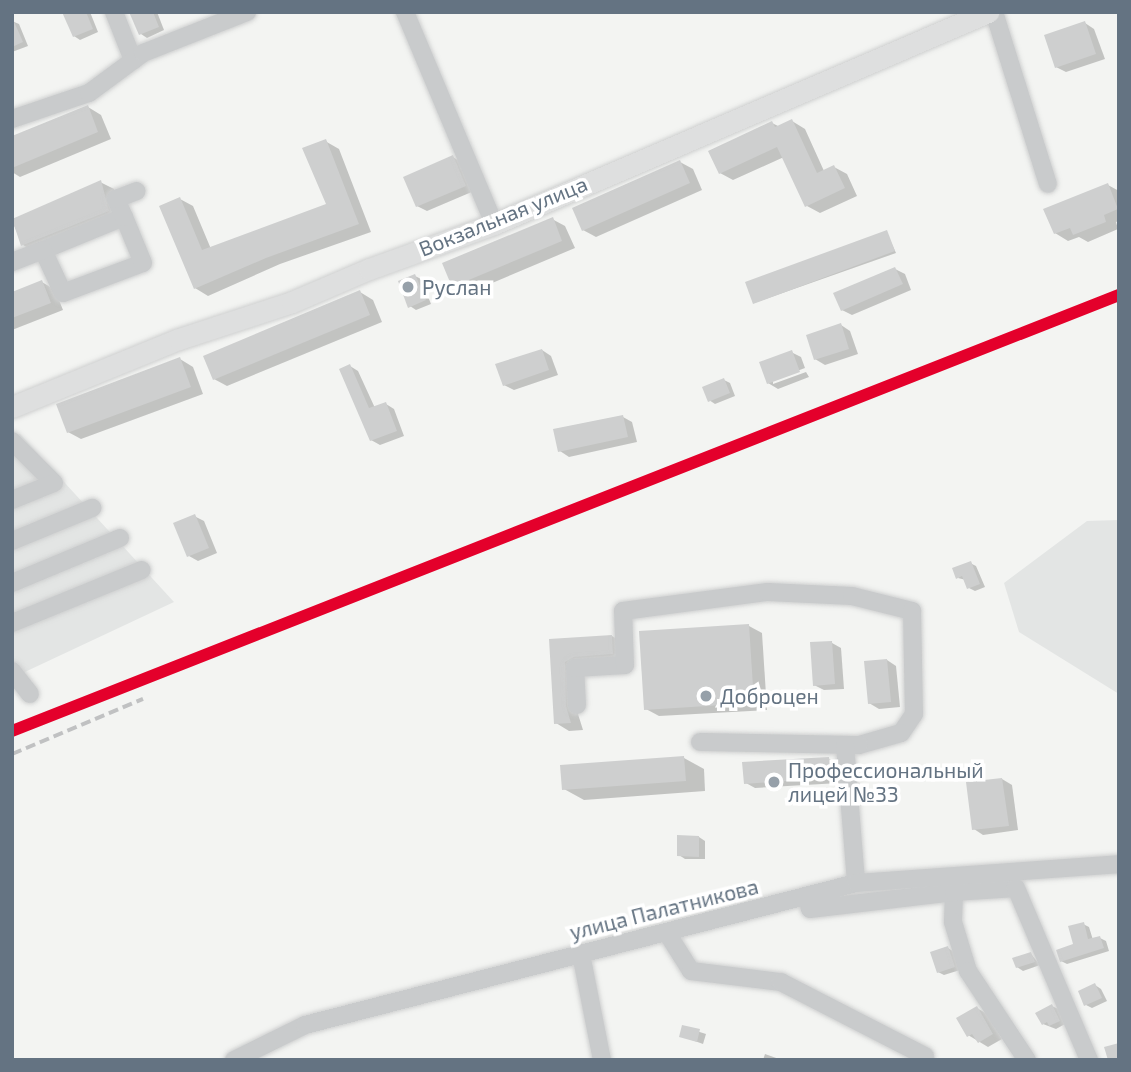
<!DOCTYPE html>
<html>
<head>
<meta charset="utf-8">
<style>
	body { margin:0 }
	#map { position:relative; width:1131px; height:1072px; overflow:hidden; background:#f3f4f2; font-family:"Exo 2",sans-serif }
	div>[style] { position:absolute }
	.built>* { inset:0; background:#e3e5e4 }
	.shadow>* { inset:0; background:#0003 }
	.building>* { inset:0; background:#cecfcf }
	.roads { filter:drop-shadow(0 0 2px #cfd0d0) drop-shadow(0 0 2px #cfd0d0) }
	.minor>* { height:18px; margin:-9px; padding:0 9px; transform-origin:9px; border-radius:9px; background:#c9cbcc }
	.major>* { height:21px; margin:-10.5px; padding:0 10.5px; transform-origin:10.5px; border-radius:10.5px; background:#dedfdf }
	.rail>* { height:3.5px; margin-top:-1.75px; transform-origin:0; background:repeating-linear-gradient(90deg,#c0c1c2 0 10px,transparent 0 15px) }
	.rail-1>* { height:12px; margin:-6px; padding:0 6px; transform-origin:6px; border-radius:6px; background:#e4002b }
	.dots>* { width:19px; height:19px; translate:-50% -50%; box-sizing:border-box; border:4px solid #fff; border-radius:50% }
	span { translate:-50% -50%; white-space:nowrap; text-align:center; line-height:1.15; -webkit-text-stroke:7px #fff; paint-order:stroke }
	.street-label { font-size:21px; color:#647382 }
	.poi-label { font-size:21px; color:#647382 }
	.left { translate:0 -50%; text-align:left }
	.frame { position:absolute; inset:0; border:14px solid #647382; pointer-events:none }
</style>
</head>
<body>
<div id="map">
	<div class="built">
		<i style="clip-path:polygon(20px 434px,174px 602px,12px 678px,12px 438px)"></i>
		<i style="clip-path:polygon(1119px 520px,1119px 694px,1019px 632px,1004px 583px,1087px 521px)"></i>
	</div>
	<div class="shadow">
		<i style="clip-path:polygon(72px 12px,90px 12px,98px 32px,80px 40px,74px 36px)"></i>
		<i style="clip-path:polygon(133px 12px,157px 12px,164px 30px,147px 38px,141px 34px)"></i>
		<i style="clip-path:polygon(12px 21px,19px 24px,28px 46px,12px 52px)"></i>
		<i style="clip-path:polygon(1085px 23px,1094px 29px,1105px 59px,1066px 72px,1056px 67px)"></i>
		<i style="clip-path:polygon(88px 107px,101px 115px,111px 139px,20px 177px,12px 172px,12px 138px)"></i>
		<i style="clip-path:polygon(792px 121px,805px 129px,824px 171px,834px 167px,847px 174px,857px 196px,820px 213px,807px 206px,784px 157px,733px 180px,720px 173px,772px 123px,780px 127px)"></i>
		<i style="clip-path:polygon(325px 141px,339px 149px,371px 232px,280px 264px,208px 296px,195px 288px,180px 199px,193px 206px,211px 249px,329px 205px)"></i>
		<i style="clip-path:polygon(453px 157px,462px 163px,474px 191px,427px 211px,417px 206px)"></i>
		<i style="clip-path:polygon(680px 162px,693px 169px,702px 190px,596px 237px,583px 230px)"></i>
		<i style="clip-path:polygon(100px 182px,114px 189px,121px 218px,36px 253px,23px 245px,12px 221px)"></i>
		<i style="clip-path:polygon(1108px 185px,1119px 191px,1119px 221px,1116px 222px,1118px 229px,1088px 242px,1079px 237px,1068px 241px,1055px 233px)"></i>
		<i style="clip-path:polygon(552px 219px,565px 226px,575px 248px,466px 294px,453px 286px)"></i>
		<i style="clip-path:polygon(886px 231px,896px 253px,754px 303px)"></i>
		<i style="clip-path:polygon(895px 269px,905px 274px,911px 290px,852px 315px,842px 310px)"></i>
		<i style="clip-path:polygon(415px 276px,421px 279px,431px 304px,416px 310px,410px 306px)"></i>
		<i style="clip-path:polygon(42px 282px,55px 290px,63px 310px,12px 330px,12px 294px)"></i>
		<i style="clip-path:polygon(360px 292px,373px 300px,382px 322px,227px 386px,214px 379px)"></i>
		<i style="clip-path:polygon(841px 325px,850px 331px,858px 354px,825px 365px,815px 359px)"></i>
		<i style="clip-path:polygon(542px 350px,551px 356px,558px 375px,514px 390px,504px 385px)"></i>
		<i style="clip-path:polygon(791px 352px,801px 357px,805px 368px,773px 380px,773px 384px,806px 372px,809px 377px,778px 389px,768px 383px)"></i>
		<i style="clip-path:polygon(180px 359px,193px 367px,203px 394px,81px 439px,68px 432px)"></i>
		<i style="clip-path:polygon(350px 366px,358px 371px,375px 408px,386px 404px,394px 409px,404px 436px,380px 445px,371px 440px)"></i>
		<i style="clip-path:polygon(724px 380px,730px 383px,735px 396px,715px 404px,709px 400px)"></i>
		<i style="clip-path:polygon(623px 417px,632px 422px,637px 442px,569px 457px,560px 451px)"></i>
		<i style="clip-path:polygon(194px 516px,204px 521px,217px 553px,198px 561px,189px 556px)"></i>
		<i style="clip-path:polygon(970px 563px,976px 566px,985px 587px,975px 591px,969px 588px,966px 580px,958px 578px)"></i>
		<i style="clip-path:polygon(749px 626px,762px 633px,767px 710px,659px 716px,646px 709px)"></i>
		<i style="clip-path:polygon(612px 636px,625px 644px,626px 661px,578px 670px,578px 714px,583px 730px,569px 731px,556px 723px,551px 640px)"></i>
		<i style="clip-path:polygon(832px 643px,841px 648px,844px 689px,824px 690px,814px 685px)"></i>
		<i style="clip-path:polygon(887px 660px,896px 666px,900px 707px,879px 709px,869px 703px)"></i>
		<i style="clip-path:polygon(684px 758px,704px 769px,705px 791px,584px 800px,564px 789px)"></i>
		<i style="clip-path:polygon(828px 758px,838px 764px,839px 783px,755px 788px,746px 783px)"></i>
		<i style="clip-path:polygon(1002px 779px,1012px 785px,1018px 830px,983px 835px,974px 829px)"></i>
		<i style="clip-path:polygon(699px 837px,705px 841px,705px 859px,685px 859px,679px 855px)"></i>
		<i style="clip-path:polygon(1083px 924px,1089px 927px,1093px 940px,1100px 938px,1106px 941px,1109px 951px,1067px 964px,1061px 961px,1075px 945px)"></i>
		<i style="clip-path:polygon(948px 948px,954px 952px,960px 970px,944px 975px,938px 972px)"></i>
		<i style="clip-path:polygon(1031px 954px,1040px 965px,1023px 971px,1017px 967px)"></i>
		<i style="clip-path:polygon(1095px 985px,1101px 989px,1107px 1001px,1092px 1008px,1086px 1005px)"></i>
		<i style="clip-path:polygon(1052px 1006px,1058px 1009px,1065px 1024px,1056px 1029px,1043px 1024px)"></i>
		<i style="clip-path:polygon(977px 1008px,987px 1014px,1002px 1039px,988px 1047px,968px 1035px)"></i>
		<i style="clip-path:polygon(684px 1027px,706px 1034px,703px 1044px,681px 1036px)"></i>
		<i style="clip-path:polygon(765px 1054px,779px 1059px,781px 1060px,763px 1060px)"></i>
	</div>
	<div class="building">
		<i style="clip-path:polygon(62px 12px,86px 12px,93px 29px,73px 37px)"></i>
		<i style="clip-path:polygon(129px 12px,153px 12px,159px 27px,139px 35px)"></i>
		<i style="clip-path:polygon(12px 17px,23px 42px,12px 47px)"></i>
		<i style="clip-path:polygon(1085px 21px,1096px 54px,1055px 68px,1044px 35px)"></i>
		<i style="clip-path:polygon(88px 105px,98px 132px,12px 168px,12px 136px)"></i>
		<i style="clip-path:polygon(792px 119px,817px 173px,834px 165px,845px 188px,805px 207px,777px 147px,719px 174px,708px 151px,772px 121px,775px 127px)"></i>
		<i style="clip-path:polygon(326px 139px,359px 224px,266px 258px,194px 289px,159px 206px,180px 197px,202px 250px,326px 204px,302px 148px)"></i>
		<i style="clip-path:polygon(453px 155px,466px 186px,416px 207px,403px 177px)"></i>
		<i style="clip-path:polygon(680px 160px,690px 183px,582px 231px,572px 208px)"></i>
		<i style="clip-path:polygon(101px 180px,109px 211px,21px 246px,12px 219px)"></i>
		<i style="clip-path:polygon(1108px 183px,1118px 209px,1104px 215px,1106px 222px,1073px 235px,1070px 228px,1054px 234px,1043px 209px)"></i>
		<i style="clip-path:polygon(553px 217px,562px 241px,452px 287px,442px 263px)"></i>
		<i style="clip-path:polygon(887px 230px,895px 251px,753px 304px,745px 282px)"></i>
		<i style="clip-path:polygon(895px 267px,903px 284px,841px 311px,833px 293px)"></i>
		<i style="clip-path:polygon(415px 274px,426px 300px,408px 308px,398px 281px)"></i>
		<i style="clip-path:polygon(42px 280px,51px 303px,12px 318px,12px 292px)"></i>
		<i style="clip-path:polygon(360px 290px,370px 315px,213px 380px,203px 356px)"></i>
		<i style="clip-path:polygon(841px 323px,849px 349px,814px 360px,806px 335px)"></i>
		<i style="clip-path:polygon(542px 349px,549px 370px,503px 386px,495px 364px)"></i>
		<i style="clip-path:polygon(792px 350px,800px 372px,767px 384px,759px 362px)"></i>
		<i style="clip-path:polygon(180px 357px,191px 387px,67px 433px,56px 404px)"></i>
		<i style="clip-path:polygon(350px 364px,369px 408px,386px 402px,397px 431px,370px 441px,339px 369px)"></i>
		<i style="clip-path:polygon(724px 378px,730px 393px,708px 402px,702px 387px)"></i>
		<i style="clip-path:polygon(623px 415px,628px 437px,558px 452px,553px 429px)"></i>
		<i style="clip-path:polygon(195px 514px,209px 548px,187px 557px,173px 523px)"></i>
		<i style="clip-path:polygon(971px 561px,980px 584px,967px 589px,962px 576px,956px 579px,952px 568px)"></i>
		<i style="clip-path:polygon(749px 624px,754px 703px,644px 710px,639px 631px)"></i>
		<i style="clip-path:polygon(612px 635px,613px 654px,574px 657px,565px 662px,566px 706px,571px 723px,554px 724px,549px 639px)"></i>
		<i style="clip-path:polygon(832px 641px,835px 684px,813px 686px,810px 642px)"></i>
		<i style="clip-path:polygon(887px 659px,891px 702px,868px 704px,864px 661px)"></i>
		<i style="clip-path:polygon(684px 756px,686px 781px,562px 790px,560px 765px)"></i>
		<i style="clip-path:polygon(829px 757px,830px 778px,744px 784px,742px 762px)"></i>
		<i style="clip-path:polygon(1002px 778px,1009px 826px,972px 830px,966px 782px)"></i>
		<i style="clip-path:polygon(677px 835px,699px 836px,699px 857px,677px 856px)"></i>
		<i style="clip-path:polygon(1084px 922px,1088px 939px,1100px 936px,1104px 948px,1060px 962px,1056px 950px,1073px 944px,1068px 926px)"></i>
		<i style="clip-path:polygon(948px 946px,955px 967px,937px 973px,930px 952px)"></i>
		<i style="clip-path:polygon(1031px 952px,1035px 962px,1016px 968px,1012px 958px)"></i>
		<i style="clip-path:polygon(1095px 983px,1102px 998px,1084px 1006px,1078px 991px)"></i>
		<i style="clip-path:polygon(1052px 1004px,1060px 1021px,1049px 1026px,1047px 1022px,1042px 1025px,1035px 1013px)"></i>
		<i style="clip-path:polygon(977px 1006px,993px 1034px,978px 1043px,972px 1034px,967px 1037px,956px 1018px)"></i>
		<i style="clip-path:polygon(682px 1025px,700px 1029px,697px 1042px,679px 1037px)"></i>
		<i style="clip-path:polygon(1119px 1043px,1119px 1060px,1108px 1060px,1104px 1047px)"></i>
	</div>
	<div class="roads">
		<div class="minor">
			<i style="left:114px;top:12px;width:52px;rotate:68.4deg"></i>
			<i style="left:405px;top:12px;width:230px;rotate:67.2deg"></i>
			<i style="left:994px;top:12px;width:180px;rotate:72.6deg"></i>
			<i style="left:12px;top:119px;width:81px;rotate:-18.7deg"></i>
			<i style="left:89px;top:93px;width:67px;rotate:-36.5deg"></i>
			<i style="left:143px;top:53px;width:112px;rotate:-21.5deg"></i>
			<i style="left:124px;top:217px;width:87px;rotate:157.8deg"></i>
			<i style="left:43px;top:250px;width:47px;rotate:65.1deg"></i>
			<i style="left:63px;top:293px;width:85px;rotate:-20.6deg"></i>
			<i style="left:143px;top:263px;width:50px;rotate:-112.4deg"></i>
			<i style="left:124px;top:217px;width:20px;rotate:-114deg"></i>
			<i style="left:116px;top:199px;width:22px;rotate:-21deg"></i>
			<i style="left:12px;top:262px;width:33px;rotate:-21deg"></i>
			<i style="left:12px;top:441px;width:59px;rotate:45deg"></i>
			<i style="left:54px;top:483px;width:45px;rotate:158deg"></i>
			<i style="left:12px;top:541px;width:87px;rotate:-22.4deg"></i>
			<i style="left:12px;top:583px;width:117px;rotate:-22.6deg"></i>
			<i style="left:12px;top:623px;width:140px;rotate:-22.2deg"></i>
			<i style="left:12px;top:671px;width:29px;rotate:52deg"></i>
			<i style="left:577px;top:705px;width:37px;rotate:-93deg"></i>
			<i style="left:575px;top:668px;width:50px;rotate:-3.4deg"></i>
			<i style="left:625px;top:665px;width:54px;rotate:-92.1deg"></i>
			<i style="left:623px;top:611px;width:146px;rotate:-7.5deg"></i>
			<i style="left:768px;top:592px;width:84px;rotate:2.7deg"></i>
			<i style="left:852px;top:596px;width:62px;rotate:14deg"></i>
			<i style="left:912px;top:611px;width:103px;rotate:88.9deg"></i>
			<i style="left:914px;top:714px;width:23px;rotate:124deg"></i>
			<i style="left:901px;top:733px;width:44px;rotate:164.1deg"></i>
			<i style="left:859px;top:745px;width:159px;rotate:-178.9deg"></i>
			<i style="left:845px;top:745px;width:138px;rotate:85.4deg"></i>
			<i style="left:954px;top:892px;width:30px;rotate:92deg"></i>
			<i style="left:953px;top:922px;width:51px;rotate:73deg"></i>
			<i style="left:968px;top:971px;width:107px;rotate:56.5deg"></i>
			<i style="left:807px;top:896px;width:13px;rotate:77deg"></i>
			<i style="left:810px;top:909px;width:145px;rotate:-6.7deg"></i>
			<i style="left:954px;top:892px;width:62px;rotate:-3.7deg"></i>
			<i style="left:1016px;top:888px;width:187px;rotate:67deg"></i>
			<i style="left:667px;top:933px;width:45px;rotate:57.7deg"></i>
			<i style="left:691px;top:971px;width:91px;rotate:7deg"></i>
			<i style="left:781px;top:982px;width:162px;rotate:27.2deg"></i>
			<i style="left:581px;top:954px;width:108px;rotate:78.8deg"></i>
			<i style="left:234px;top:1060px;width:79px;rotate:-26.2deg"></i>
			<i style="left:305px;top:1025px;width:569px;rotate:-14.45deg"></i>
			<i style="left:856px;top:883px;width:264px;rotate:-4.1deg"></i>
		</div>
		<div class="major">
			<i style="left:12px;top:407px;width:180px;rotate:-22.2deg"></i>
			<i style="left:179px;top:339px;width:119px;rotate:-18.1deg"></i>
			<i style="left:292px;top:302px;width:84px;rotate:-23.2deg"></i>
			<i style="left:369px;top:269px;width:133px;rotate:-19.8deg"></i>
			<i style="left:494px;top:224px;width:538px;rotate:-23.23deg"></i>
		</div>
	</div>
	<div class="rail">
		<i style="left:571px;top:510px;width:589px;rotate:-21.42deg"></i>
		<i style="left:12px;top:754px;width:142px;rotate:-22.8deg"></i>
	</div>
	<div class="rail-1">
		<i style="left:12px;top:731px;width:1190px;rotate:-21.5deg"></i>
	</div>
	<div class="dots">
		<i style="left:408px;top:287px;background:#96a0a9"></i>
		<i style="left:706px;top:696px;background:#96a0a9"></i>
		<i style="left:774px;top:782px;background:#96a0a9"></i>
	</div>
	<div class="street-label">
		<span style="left:503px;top:216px;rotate:-22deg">Вокзальная улица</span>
		<span style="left:664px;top:909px;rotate:-14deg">улица Палатникова</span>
	</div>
	<div class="poi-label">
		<span class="left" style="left:422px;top:287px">Руслан</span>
		<span class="left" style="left:720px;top:696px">Доброцен</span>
		<span class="left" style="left:788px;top:782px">Профессиональный<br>лицей №33</span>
	</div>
	<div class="frame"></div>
</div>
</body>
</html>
